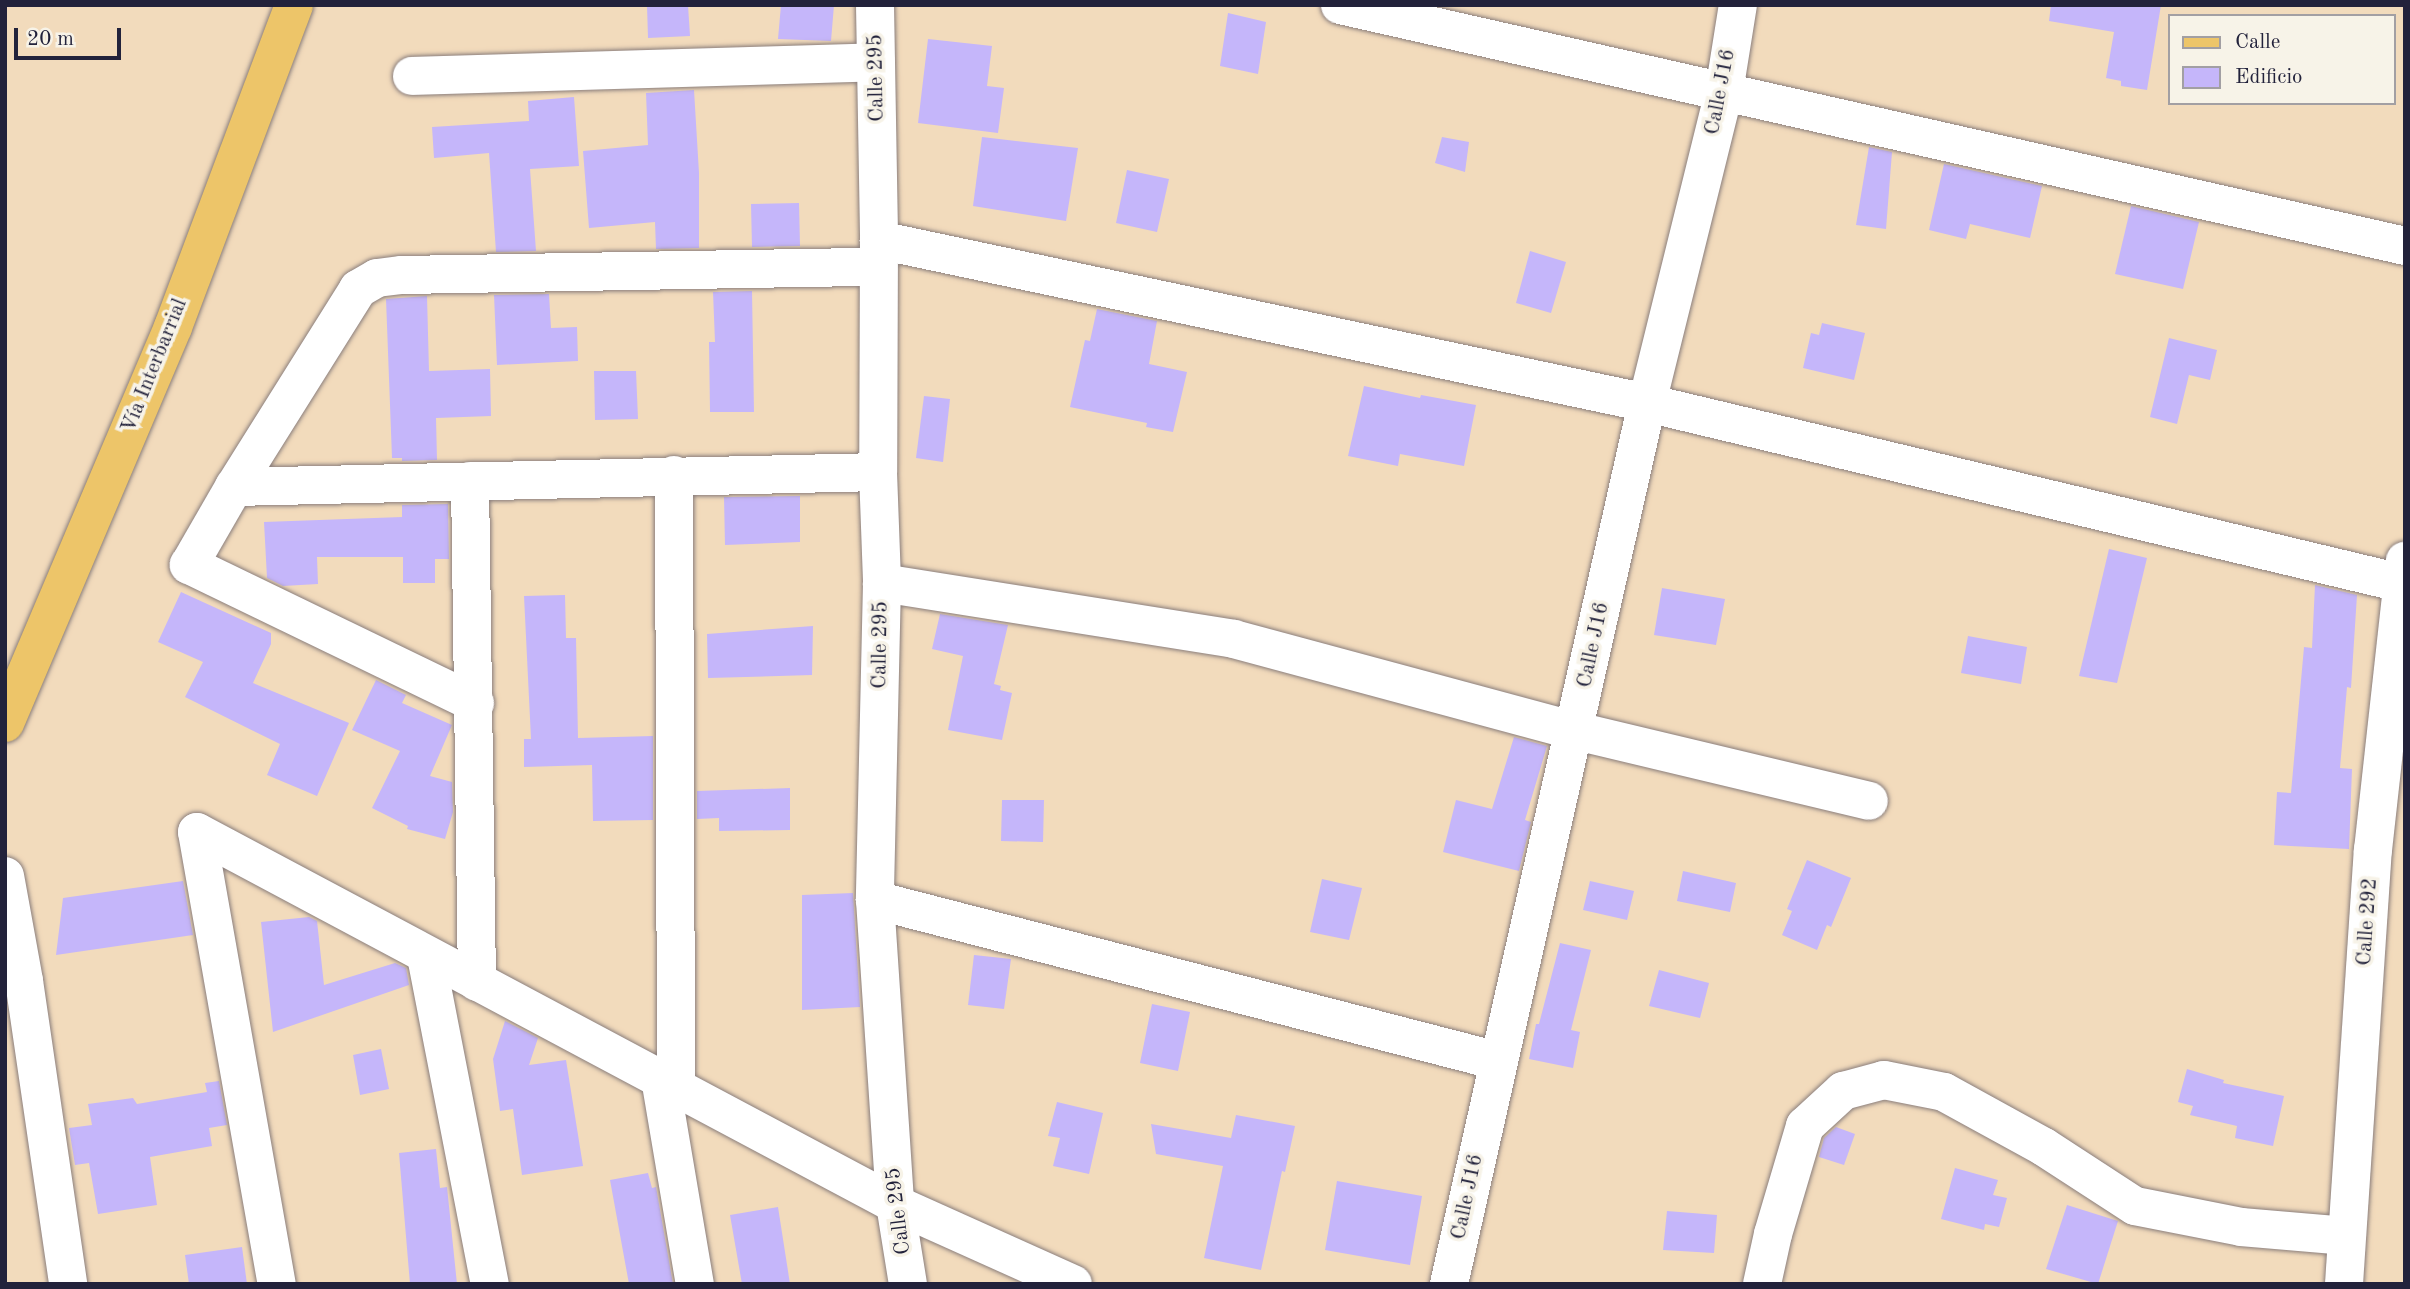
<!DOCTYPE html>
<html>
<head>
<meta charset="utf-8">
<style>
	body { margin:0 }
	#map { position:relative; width:2410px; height:1289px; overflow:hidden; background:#f2dbbc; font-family:"Old Standard TT",serif }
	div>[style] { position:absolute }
	.building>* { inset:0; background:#c5b6fa }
	.roads { filter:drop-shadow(0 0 2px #8a7e7c) drop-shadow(0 0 2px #8a7e7c) }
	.minor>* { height:38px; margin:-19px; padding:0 19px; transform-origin:19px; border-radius:19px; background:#fff }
	.major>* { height:38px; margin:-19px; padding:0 19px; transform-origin:19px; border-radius:19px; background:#edc569 }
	span { translate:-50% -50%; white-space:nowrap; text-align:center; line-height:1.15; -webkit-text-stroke:7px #f7f3e8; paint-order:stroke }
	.street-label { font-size:21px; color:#22223b }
	.frame { position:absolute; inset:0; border:7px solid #22223b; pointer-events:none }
	.legend { position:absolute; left:2168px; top:14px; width:228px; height:91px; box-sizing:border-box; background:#f7f3e8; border:2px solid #a29fa3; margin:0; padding:9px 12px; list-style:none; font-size:21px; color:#22223b }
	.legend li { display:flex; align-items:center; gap:14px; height:35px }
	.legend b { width:35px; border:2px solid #a29fa3 }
	.scale { position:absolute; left:14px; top:28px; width:107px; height:32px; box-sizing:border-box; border:4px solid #22223b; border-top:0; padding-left:9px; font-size:21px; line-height:24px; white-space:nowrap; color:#22223b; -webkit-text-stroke:5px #f7f3e8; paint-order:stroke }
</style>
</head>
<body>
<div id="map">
	<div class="building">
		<i style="clip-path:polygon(647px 5px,688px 5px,690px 36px,648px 38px)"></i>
		<i style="clip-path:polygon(781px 5px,834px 5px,831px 41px,778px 39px)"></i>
		<i style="clip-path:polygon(2051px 5px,2161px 5px,2147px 90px,2121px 86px,2121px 81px,2106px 78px,2114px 32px,2049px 21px)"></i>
		<i style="clip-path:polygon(1228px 13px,1266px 22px,1258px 74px,1220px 66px)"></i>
		<i style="clip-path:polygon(928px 39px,992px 46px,987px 86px,1004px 88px,998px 133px,918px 123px)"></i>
		<i style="clip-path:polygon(694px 90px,699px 173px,699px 248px,656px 249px,655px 222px,589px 228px,583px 151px,648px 145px,646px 93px)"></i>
		<i style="clip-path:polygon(574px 97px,579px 166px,530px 169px,536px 251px,496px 252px,489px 153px,434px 158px,432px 127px,529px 121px,528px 101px)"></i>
		<i style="clip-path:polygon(982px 137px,1078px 148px,1066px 221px,973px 206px)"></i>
		<i style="clip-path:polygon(1442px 137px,1469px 142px,1465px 172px,1435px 163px)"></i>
		<i style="clip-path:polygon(1869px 147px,1892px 152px,1886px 229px,1856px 225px)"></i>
		<i style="clip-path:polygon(1944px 164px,2042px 186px,2030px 238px,1970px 224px,1966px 239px,1929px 230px)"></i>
		<i style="clip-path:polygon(1127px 170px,1169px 179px,1157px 232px,1116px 223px)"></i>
		<i style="clip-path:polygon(799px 203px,800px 246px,752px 247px,751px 204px)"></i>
		<i style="clip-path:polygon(2131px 206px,2199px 222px,2183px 289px,2115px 274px)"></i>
		<i style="clip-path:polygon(1530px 251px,1566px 262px,1551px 313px,1516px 303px)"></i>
		<i style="clip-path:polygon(752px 291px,754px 412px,710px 412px,709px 342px,715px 342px,713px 292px)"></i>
		<i style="clip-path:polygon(549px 294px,551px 328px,577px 327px,578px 361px,497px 365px,494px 295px)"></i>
		<i style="clip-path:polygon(427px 296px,429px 371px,490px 369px,491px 416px,436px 418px,437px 460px,402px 461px,402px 458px,392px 458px,386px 299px)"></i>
		<i style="clip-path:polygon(1097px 309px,1157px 321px,1149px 364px,1187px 372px,1173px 432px,1146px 427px,1147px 423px,1070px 407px,1085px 340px,1090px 341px)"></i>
		<i style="clip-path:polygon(1822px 323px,1865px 333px,1854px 380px,1803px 368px,1811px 333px,1819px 335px)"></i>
		<i style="clip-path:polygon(2169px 338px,2217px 350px,2210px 380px,2189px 375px,2177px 424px,2150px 417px)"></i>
		<i style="clip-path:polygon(594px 371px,636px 371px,638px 419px,595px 420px)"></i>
		<i style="clip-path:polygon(1364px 386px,1420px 398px,1421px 395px,1476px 405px,1464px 466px,1400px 454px,1398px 466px,1348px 456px)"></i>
		<i style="clip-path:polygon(924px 396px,950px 399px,943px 462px,916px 458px)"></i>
		<i style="clip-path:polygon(800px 496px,800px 542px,725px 545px,724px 497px)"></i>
		<i style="clip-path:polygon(448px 504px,449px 559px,435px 559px,435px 583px,403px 583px,403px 557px,317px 557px,318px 584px,283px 586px,267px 578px,264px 522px,402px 517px,402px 505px)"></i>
		<i style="clip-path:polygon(2109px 549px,2147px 558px,2117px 683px,2079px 676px)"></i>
		<i style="clip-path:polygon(2315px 585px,2357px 595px,2351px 688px,2347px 687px,2340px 768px,2352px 769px,2349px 849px,2274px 845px,2277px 792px,2291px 793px,2304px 647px,2312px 648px)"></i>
		<i style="clip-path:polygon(1662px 588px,1725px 599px,1716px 645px,1654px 635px)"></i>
		<i style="clip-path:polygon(181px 592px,271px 633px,271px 644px,253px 683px,349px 723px,317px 796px,267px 775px,280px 744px,185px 697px,203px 662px,158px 642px)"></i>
		<i style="clip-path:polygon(565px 595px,566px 638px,576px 638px,578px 738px,653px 736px,653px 820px,593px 821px,592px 765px,524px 767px,524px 739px,531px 739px,524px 596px)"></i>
		<i style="clip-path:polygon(940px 614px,1008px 625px,994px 684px,1001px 686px,1000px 690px,1012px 693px,1002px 740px,948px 730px,963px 656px,932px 649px)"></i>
		<i style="clip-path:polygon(813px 626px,812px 675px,708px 678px,707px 634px)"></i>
		<i style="clip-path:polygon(1968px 636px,2027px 647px,2021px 684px,1961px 673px)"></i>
		<i style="clip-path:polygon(376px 680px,406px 695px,402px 703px,452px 725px,430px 776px,452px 782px,453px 812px,445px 839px,407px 829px,408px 826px,372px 808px,400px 751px,352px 730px)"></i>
		<i style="clip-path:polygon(1514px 737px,1547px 746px,1525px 820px,1531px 822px,1519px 871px,1443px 852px,1456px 800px,1492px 809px)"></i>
		<i style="clip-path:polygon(790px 788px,790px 830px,719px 831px,719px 818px,697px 819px,697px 791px)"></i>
		<i style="clip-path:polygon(1002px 800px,1044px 800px,1043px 842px,1001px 841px)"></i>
		<i style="clip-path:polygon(1807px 860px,1851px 878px,1831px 927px,1827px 925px,1817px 950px,1782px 935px,1792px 911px,1787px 909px)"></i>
		<i style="clip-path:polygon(1683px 871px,1736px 883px,1730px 912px,1677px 901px)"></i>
		<i style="clip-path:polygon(1322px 879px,1362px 888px,1349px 940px,1310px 932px)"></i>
		<i style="clip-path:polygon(183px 881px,193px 935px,56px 955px,63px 898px)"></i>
		<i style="clip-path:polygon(1590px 881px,1634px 891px,1627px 920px,1583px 910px)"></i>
		<i style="clip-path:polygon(853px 893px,860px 1007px,802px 1010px,802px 895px)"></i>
		<i style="clip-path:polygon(309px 917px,317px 921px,324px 985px,395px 963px,406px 968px,409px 985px,273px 1032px,261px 922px)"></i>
		<i style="clip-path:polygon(1560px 943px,1591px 950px,1571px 1030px,1580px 1032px,1573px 1068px,1529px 1059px,1536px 1024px,1539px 1024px)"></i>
		<i style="clip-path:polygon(974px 955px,1011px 959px,1004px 1009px,968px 1005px)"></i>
		<i style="clip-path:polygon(1659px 970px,1709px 983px,1700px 1018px,1649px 1006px)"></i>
		<i style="clip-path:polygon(1152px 1004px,1190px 1012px,1178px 1071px,1140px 1063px)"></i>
		<i style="clip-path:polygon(505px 1021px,538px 1038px,529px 1065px,566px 1060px,583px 1166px,522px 1175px,513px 1109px,500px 1111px,493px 1059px)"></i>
		<i style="clip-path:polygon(381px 1049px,389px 1089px,360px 1095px,353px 1055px)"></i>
		<i style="clip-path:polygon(2187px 1069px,2224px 1080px,2223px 1083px,2284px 1096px,2273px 1146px,2235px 1138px,2237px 1126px,2190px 1115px,2193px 1106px,2178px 1102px)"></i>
		<i style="clip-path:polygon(219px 1081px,227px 1125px,209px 1128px,212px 1146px,150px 1157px,157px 1205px,98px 1214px,89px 1163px,75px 1165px,69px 1128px,92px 1125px,88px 1104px,133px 1098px,137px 1104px,207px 1092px,205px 1083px)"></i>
		<i style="clip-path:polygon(1057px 1102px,1103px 1113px,1089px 1174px,1053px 1166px,1060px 1138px,1048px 1136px)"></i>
		<i style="clip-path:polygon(1236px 1115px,1295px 1126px,1285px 1172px,1282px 1171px,1261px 1270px,1204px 1258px,1223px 1166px,1156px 1154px,1151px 1124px,1231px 1138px)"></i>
		<i style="clip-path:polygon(1836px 1127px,1855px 1134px,1844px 1165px,1819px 1157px,1824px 1138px)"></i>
		<i style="clip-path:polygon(436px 1149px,440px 1188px,447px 1187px,457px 1284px,410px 1284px,399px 1153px)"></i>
		<i style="clip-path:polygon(1955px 1168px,1998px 1180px,1993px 1195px,2007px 1198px,1999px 1227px,1985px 1224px,1984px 1230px,1941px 1219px)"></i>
		<i style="clip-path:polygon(648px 1173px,652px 1188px,656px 1187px,673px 1284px,629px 1284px,610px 1180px)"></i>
		<i style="clip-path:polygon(1337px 1181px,1422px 1196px,1410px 1265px,1325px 1250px)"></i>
		<i style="clip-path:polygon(2067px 1205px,2118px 1221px,2098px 1284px,2046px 1269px)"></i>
		<i style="clip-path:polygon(778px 1207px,790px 1284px,742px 1284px,730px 1215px)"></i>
		<i style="clip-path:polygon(1667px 1211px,1717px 1215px,1714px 1253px,1663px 1250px)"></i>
		<i style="clip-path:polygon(242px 1247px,247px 1284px,189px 1284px,185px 1255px)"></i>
	</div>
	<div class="roads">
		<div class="minor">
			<i style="left:875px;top:5px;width:235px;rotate:89deg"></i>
			<i style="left:879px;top:240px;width:232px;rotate:90.2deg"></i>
			<i style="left:878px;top:472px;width:111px;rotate:87.9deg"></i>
			<i style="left:882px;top:583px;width:317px;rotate:91.3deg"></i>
			<i style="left:875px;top:900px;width:305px;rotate:86.2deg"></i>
			<i style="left:895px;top:1204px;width:81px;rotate:80.8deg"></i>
			<i style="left:1340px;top:5px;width:1092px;rotate:12.75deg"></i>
			<i style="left:412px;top:76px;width:464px;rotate:-1.7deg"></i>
			<i style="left:879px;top:240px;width:785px;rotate:11.98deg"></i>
			<i style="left:1647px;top:403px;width:779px;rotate:13.43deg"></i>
			<i style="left:674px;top:475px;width:611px;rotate:89.81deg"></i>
			<i style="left:470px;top:481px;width:501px;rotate:89.2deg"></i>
			<i style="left:234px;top:487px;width:644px;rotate:-1.33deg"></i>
			<i style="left:882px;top:583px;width:356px;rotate:9deg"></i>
			<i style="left:1234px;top:639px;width:354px;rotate:15.1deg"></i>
			<i style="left:1576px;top:731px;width:301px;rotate:13.4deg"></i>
			<i style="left:475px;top:703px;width:318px;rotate:-154.2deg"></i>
			<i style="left:189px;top:565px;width:90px;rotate:-60deg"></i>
			<i style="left:234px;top:487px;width:234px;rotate:-57.9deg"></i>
			<i style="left:358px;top:289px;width:22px;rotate:-30deg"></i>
			<i style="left:377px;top:278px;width:25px;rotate:-7deg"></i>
			<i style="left:402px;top:275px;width:476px;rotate:-1deg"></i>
			<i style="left:197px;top:832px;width:791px;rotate:28.06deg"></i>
			<i style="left:895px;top:1204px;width:195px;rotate:24.2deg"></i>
			<i style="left:197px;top:832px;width:459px;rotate:80deg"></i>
			<i style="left:5px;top:876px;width:107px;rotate:79.7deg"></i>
			<i style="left:24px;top:981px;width:306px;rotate:81.7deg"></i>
			<i style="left:875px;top:900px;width:643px;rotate:14.49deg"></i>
			<i style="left:426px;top:956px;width:334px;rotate:79deg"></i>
			<i style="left:660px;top:1078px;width:209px;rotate:80.4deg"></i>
			<i style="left:1449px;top:1284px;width:903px;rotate:-77.33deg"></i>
			<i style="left:1647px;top:403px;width:320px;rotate:-76.1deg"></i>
			<i style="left:1724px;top:92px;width:88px;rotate:-80.9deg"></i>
			<i style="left:1762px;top:1284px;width:51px;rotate:-77.6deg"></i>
			<i style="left:1773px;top:1234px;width:113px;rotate:-73.5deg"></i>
			<i style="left:1805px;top:1126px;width:52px;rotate:-42.6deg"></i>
			<i style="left:1843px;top:1091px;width:42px;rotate:-15deg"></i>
			<i style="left:1884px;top:1080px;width:61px;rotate:11.3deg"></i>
			<i style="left:1944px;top:1092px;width:114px;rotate:28.8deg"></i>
			<i style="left:2044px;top:1147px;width:108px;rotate:33deg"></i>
			<i style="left:2135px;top:1206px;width:108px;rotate:11.2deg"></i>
			<i style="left:2241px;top:1227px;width:106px;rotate:4.9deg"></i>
			<i style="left:2344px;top:1284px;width:435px;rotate:-86.2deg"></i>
			<i style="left:2373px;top:850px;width:291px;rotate:-83.7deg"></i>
		</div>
		<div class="major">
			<i style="left:5px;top:723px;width:430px;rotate:-67deg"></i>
			<i style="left:173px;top:327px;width:344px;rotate:-69.4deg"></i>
		</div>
	</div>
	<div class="street-label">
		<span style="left:877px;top:78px;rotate:-91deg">Calle 295</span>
		<span style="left:1721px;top:92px;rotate:-79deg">Calle J16</span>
		<span style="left:155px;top:366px;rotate:-68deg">Vía Interbarrial</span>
		<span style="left:881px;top:645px;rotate:-89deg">Calle 295</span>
		<span style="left:1594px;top:645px;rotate:-78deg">Calle J16</span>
		<span style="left:2368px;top:922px;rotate:-86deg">Calle 292</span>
		<span style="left:1468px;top:1197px;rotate:-78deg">Calle J16</span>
		<span style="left:899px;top:1211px;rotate:-97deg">Calle 295</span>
	</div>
	<div class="frame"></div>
	<ul class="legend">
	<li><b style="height:9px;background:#edc569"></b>Calle</li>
	<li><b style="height:19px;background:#c5b6fa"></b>Edificio</li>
	</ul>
	<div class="scale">20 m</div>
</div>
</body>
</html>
